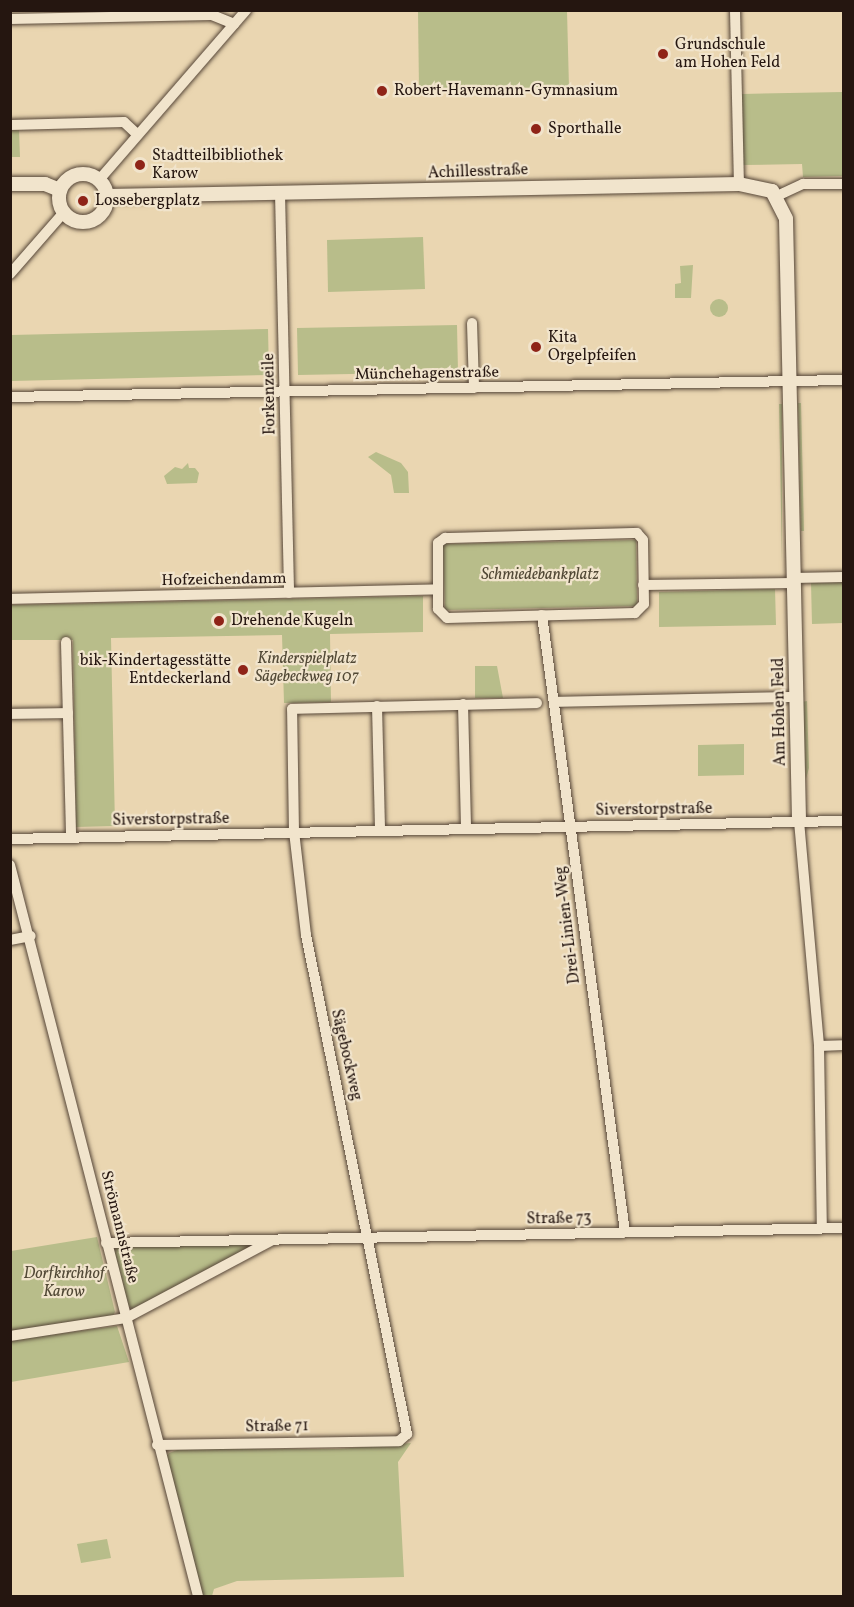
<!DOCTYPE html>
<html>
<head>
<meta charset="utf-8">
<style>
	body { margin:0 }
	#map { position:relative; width:854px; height:1607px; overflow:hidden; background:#ead6b1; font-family:Vollkorn,serif }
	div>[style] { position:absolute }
	.green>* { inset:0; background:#b8bd8a }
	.round { border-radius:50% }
	.roads { filter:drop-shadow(0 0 2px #564638) drop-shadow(0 0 2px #564638) }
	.minor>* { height:10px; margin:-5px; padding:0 5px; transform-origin:5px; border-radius:5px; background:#f1e4cc }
	.tertiary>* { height:14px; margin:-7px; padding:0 7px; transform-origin:7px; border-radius:7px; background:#f1e4cc }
	.tertiary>.ring { margin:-7px; padding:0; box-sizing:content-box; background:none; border:14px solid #f1e4cc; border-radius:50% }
	.dots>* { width:16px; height:16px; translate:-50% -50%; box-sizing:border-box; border:3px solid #f1e4cc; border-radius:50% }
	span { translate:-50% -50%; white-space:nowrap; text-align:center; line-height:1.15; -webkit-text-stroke:4.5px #f1e4cc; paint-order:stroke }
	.poi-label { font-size:16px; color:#251610 }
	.left { translate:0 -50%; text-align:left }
	.right { translate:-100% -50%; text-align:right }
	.street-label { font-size:16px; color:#251610 }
	.park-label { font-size:16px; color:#514835; font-style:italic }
	.frame { position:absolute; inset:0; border:12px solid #251610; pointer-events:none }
</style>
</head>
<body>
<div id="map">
	<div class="green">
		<i style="clip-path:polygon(418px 11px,567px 11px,569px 88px,419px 90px)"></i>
		<i style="clip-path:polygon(843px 92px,843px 176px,803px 177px,802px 164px,743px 165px,742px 94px)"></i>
		<i style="clip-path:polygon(11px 130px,19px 130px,20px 157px,11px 157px)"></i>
		<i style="clip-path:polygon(423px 237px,425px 289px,328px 292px,327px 240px)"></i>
		<i style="clip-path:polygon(693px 265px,691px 298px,675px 298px,675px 284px,681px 283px,680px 266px)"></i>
		<i class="round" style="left:710px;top:299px;width:18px;height:18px"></i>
		<i style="clip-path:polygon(457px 325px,458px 372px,298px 375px,297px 328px)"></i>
		<i style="clip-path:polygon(268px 329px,269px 375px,11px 381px,11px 335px)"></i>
		<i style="clip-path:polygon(798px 403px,801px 403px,804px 531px,801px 531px)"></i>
		<i style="clip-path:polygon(779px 404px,782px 404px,782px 562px)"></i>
		<i style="clip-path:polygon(376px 452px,401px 463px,408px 472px,409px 493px,394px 493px,391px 475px,368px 457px)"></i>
		<i style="clip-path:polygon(188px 463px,189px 468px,195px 468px,199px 473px,197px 483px,167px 484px,164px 476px,175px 467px,182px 469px)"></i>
		<i style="clip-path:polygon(636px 540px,637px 606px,445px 610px,443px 544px)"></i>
		<i style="clip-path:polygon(843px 582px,843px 623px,812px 624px,811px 583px)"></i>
		<i style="clip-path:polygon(775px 589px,776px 625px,659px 627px,659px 592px)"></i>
		<i style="clip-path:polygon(423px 596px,423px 632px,330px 634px,331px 702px,284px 703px,282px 635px,111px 638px,115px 826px,76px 827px,73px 640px,11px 640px,10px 605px)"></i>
		<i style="clip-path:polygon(475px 666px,497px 666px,503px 698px,475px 698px)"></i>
		<i style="clip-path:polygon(807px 701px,809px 768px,806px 779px,801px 702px)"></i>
		<i style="clip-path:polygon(744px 744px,744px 775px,698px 776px,698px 745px)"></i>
		<i style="clip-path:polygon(97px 1237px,115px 1312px,112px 1317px,11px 1332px,11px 1251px)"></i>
		<i style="clip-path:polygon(254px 1241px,255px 1246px,132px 1309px,127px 1304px,114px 1250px,117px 1247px)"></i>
		<i style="clip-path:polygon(117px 1326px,129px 1362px,11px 1382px,11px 1340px)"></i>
		<i style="clip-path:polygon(411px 1443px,398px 1462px,404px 1577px,237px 1581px,214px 1589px,212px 1596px,200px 1596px,166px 1457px,169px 1453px,180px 1449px,339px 1449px)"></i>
		<i style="clip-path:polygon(107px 1539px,111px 1558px,81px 1563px,77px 1544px)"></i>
	</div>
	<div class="roads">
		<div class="minor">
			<i style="left:735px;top:10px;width:174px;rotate:88.7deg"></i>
			<i style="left:10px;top:19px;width:202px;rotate:-1.1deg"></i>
			<i style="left:212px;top:15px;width:24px;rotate:22deg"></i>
			<i style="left:10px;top:125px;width:114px;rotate:-1.5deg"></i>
			<i style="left:124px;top:122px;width:18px;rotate:43deg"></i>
			<i style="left:99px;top:180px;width:225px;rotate:-49.1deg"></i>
			<i style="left:280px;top:193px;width:400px;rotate:88.7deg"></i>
			<i style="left:777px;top:196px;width:29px;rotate:-25deg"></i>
			<i style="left:803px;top:184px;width:41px"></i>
			<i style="left:10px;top:274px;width:82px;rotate:-48.9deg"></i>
			<i style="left:472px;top:323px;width:65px;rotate:88.2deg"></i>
			<i style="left:10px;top:397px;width:834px;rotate:-1.17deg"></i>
			<i style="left:637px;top:533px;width:9px;rotate:49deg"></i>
			<i style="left:643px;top:540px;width:64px;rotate:89.1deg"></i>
			<i style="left:644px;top:604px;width:13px;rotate:135deg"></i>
			<i style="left:635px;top:613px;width:188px;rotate:178.5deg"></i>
			<i style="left:447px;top:618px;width:13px;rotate:-135deg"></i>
			<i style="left:438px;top:609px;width:66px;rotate:-90deg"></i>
			<i style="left:438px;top:543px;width:9px;rotate:-36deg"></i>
			<i style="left:445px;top:538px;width:192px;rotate:-1.5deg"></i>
			<i style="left:793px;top:578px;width:51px;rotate:-1.1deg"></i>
			<i style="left:643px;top:585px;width:150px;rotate:-0.8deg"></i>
			<i style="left:10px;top:599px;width:428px;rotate:-1.3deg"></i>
			<i style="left:542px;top:615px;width:623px;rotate:82.34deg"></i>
			<i style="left:66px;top:642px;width:195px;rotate:88.5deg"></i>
			<i style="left:554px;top:702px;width:242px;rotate:-1.2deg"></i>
			<i style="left:463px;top:704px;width:124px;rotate:88.6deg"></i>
			<i style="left:377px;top:706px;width:125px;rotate:88.6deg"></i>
			<i style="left:10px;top:714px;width:58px;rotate:-1deg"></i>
			<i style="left:799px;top:821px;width:226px;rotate:84.9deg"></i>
			<i style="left:819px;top:1046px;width:182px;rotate:89.1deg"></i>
			<i style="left:10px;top:839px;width:834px;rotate:-1.24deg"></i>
			<i style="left:10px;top:865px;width:755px;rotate:75.58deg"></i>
			<i style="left:10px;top:940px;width:21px;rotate:-11deg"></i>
			<i style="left:819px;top:1046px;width:25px;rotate:-2deg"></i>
			<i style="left:106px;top:1243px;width:738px;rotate:-1.16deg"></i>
			<i style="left:10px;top:1336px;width:117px;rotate:-8.8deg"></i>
			<i style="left:126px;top:1318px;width:164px;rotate:-28deg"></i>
			<i style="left:157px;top:1445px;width:242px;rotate:-0.9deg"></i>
			<i style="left:399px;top:1441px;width:11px;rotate:-41deg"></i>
			<i style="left:407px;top:1434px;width:509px;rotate:-101.44deg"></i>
			<i style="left:306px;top:935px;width:104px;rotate:-96.6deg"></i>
			<i style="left:294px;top:832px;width:123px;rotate:-90.9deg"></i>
			<i style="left:292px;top:709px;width:245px;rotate:-1.4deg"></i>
		</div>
		<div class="tertiary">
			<i class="ring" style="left:59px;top:174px;width:34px;height:34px"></i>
			<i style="left:10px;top:184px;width:35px"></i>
			<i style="left:45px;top:184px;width:16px;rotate:22deg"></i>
			<i style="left:107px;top:196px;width:632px;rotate:-1.09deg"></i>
			<i style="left:739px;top:184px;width:34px;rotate:12deg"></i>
			<i style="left:772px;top:191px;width:31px;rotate:63deg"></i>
			<i style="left:786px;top:219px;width:602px;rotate:88.76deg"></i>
		</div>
	</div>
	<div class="dots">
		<i style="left:663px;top:54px;background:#8f2418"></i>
		<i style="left:382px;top:91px;background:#8f2418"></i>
		<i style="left:536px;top:129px;background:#8f2418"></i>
		<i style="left:140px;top:165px;background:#8f2418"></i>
		<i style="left:83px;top:201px;background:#8f2418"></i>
		<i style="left:536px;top:347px;background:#8f2418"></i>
		<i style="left:219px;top:621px;background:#8f2418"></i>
		<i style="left:243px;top:670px;background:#8f2418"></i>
	</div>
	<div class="poi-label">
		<span class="left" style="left:675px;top:54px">Grundschule<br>am Hohen Feld</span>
		<span class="left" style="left:394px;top:91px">Robert-Havemann-Gymnasium</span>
		<span class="left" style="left:548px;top:129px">Sporthalle</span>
		<span class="left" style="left:152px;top:165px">Stadtteilbibliothek<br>Karow</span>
		<span class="left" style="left:95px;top:201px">Lossebergplatz</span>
		<span class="left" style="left:548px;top:347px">Kita<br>Orgelpfeifen</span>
		<span class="left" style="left:231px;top:621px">Drehende Kugeln</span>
		<span class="right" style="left:231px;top:670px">bik-Kindertagesstätte<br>Entdeckerland</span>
	</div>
	<div class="street-label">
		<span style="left:478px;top:172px;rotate:-2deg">Achillesstraße</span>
		<span style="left:427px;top:374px;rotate:-1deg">Münchehagenstraße</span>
		<span style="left:270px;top:394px;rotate:-91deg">Forkenzeile</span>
		<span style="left:224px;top:580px;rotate:-1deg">Hofzeichendamm</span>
		<span style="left:780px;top:712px;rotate:-91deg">Am Hohen Feld</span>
		<span style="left:654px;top:810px;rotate:-1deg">Siverstorpstraße</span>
		<span style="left:171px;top:820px;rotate:-1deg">Siverstorpstraße</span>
		<span style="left:568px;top:925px;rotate:-97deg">Drei-Linien-Weg</span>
		<span style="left:346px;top:1055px;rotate:77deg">Sägebockweg</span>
		<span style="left:559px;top:1219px;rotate:-1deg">Straße 73</span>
		<span style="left:119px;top:1227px;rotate:76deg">Strömannstraße</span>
		<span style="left:277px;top:1427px;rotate:-1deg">Straße 71</span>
	</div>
	<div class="park-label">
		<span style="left:540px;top:575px">Schmiedebankplatz</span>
		<span style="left:307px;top:668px">Kinderspielplatz<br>Sägebeckweg 107</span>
		<span style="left:64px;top:1283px">Dorfkirchhof<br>Karow</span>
	</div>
	<div class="frame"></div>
</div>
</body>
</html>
